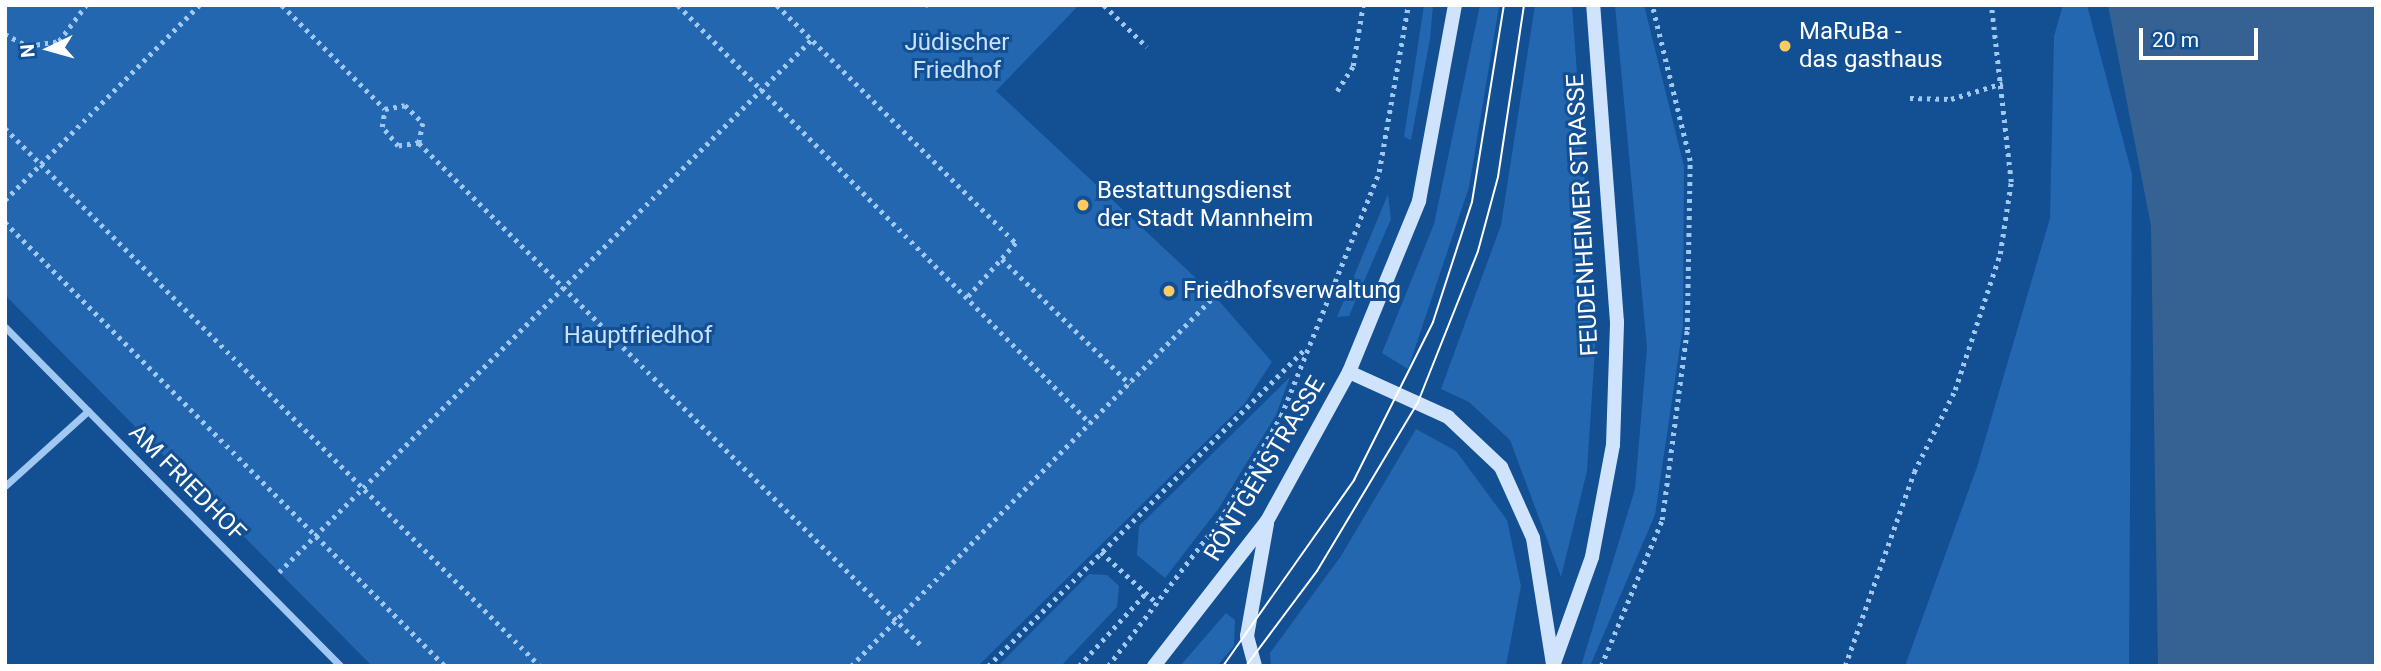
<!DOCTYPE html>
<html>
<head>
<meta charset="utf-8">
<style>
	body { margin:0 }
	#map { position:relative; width:2381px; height:671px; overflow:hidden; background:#134f93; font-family:Roboto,sans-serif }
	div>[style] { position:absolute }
	.green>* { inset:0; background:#2267b0 }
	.water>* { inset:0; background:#356293 }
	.path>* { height:4.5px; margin-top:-2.25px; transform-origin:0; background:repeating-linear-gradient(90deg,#a0c8f2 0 3.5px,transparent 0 8.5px) }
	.minor>* { height:7px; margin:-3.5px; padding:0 3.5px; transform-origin:3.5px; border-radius:3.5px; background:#a0c8f2 }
	.secondary>* { height:14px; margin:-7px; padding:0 7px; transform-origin:7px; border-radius:7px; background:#cfe4fc }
	.tram>* { height:2px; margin:-1px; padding:0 1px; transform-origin:1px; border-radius:1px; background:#fff }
	.dots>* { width:19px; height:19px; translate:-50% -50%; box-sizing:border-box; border:4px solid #134f93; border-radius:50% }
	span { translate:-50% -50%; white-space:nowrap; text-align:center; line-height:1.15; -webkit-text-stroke:6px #134f93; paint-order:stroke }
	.poi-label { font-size:24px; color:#fff }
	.left { translate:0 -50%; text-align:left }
	.park-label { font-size:24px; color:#c8e2fd }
	.street-label { font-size:24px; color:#fff }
	.frame { position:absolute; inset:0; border:7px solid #fff; pointer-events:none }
	.north { position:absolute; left:14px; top:14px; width:70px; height:70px; -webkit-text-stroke:5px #134f93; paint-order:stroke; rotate:265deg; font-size:19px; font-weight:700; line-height:28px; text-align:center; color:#fff }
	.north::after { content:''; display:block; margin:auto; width:24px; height:32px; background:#fff; clip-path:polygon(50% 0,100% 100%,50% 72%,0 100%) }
	.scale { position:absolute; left:2139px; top:28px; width:119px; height:32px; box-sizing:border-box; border:4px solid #fff; border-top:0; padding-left:9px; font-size:21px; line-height:24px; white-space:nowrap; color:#fff; -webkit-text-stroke:5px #134f93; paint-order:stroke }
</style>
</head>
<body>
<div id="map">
	<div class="green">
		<i style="clip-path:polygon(5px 5px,1079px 5px,996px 91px,1214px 295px,1272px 362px,1245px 403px,978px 666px,372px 666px,5px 295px)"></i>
		<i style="clip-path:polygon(1424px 5px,1433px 5px,1430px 39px,1411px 140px,1404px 137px)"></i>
		<i style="clip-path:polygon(1480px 5px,1499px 7px,1469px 187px,1408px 369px,1382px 353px,1434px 224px)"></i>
		<i style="clip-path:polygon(1535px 5px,1572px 5px,1596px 334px,1587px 471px,1561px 577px,1510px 440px,1469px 402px,1441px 389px,1501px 225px)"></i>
		<i style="clip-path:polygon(1615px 5px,1644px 5px,1684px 166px,1683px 326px,1655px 515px,1590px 666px,1581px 666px,1635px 489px,1647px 348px)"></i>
		<i style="clip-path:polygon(2063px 5px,2087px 5px,2132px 174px,2129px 666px,1905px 666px,1977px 467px,2050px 218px,2054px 36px)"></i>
		<i style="clip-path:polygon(1388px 194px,1391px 219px,1349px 316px,1337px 317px)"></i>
		<i style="clip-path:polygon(1290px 377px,1276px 415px,1219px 508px,1165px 578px,1137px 555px,1139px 526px)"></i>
		<i style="clip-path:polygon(1416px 429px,1456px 451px,1507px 520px,1521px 586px,1506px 666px,1271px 666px,1270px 653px,1341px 556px)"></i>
		<i style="clip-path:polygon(1089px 574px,1107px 575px,1119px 586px,1117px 607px,1061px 666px,998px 666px)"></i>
		<i style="clip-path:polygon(1226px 613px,1235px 620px,1234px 646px,1217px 666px,1180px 666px)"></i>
	</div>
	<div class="water">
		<i style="clip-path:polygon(2108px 5px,2376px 5px,2376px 666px,2158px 666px,2151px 226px)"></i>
	</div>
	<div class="path">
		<i style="left:282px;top:5px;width:146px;rotate:45.3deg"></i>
		<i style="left:678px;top:5px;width:587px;rotate:45.41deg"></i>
		<i style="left:777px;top:5px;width:337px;rotate:44.9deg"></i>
		<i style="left:1016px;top:243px;width:74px;rotate:131.7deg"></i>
		<i style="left:1104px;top:5px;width:60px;rotate:44.3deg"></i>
		<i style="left:925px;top:6px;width:1px;rotate:-45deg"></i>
		<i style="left:5px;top:34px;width:26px;rotate:28deg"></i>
		<i style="left:28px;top:46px;width:31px;rotate:-9deg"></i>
		<i style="left:59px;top:41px;width:45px;rotate:-53.1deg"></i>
		<i style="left:1337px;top:91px;width:30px;rotate:-57deg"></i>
		<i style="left:1353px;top:66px;width:62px;rotate:-80.7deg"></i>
		<i style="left:1910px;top:98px;width:41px;rotate:1.4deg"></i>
		<i style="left:1951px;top:99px;width:54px;rotate:-17.1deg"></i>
		<i style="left:405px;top:105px;width:25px;rotate:45deg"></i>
		<i style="left:423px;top:123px;width:20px;rotate:101deg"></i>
		<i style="left:419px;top:143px;width:21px;rotate:172deg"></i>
		<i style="left:398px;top:146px;width:25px;rotate:-130deg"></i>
		<i style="left:382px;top:127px;width:18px;rotate:-81deg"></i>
		<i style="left:385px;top:109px;width:20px;rotate:-11deg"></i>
		<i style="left:5px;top:128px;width:759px;rotate:45.16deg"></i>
		<i style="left:419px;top:143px;width:709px;rotate:45deg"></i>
		<i style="left:5px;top:200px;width:275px;rotate:-45.1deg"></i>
		<i style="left:5px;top:222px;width:625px;rotate:45.26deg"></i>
		<i style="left:1002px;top:259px;width:179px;rotate:44.3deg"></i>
		<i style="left:1101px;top:552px;width:77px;rotate:42.4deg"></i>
		<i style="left:279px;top:572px;width:752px;rotate:-45deg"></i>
		<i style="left:851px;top:666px;width:542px;rotate:-45.52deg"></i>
		<i style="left:988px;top:666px;width:447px;rotate:-45deg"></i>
		<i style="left:1079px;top:666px;width:98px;rotate:-47.5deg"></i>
		<i style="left:1108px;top:666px;width:184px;rotate:-52.5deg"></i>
		<i style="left:1220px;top:520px;width:121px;rotate:-59.6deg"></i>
		<i style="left:1281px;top:416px;width:263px;rotate:-68.1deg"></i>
		<i style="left:1379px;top:172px;width:169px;rotate:-80.1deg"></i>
		<i style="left:1601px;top:666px;width:158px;rotate:-67.3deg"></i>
		<i style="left:1662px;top:520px;width:192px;rotate:-82.5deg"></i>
		<i style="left:1687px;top:330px;width:169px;rotate:-89deg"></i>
		<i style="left:1690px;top:161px;width:161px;rotate:-103.7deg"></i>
		<i style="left:1845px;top:666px;width:206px;rotate:-70.4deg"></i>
		<i style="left:1914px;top:472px;width:92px;rotate:-63.4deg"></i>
		<i style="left:1955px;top:390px;width:143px;rotate:-71.7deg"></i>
		<i style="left:2000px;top:254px;width:73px;rotate:-81.3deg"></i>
		<i style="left:2011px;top:182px;width:178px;rotate:-96.4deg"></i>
	</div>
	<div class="minor">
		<i style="left:5px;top:327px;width:477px;rotate:45.3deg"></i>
		<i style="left:5px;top:486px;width:112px;rotate:-42.1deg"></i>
	</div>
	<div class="secondary">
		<i style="left:1349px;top:372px;width:109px;rotate:24.4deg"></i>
		<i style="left:1448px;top:417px;width:73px;rotate:43.3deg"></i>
		<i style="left:1501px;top:467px;width:78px;rotate:65.7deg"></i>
		<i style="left:1533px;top:538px;width:128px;rotate:81deg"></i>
		<i style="left:1154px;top:666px;width:184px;rotate:-52.1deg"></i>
		<i style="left:1267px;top:521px;width:170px;rotate:-61.2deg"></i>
		<i style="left:1349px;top:372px;width:185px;rotate:-67.7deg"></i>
		<i style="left:1419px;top:201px;width:199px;rotate:-79.6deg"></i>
		<i style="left:1255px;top:666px;width:31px;rotate:-105deg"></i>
		<i style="left:1247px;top:636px;width:114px;rotate:-79.9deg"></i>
		<i style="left:1553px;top:666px;width:116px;rotate:-70.3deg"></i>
		<i style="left:1592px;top:557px;width:114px;rotate:-79.4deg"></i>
		<i style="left:1613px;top:445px;width:123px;rotate:-88.1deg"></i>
		<i style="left:1617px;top:322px;width:318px;rotate:-94.3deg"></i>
	</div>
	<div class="tram">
		<i style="left:1223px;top:666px;width:228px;rotate:-54.8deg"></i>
		<i style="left:1354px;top:480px;width:177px;rotate:-63.4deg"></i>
		<i style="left:1433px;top:322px;width:126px;rotate:-72deg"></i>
		<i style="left:1472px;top:202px;width:200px;rotate:-80.8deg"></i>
		<i style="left:1246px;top:666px;width:119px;rotate:-53.2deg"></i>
		<i style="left:1317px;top:571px;width:197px;rotate:-59.1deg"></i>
		<i style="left:1418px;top:402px;width:162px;rotate:-68.3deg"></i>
		<i style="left:1478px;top:251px;width:77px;rotate:-74.9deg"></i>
		<i style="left:1498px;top:177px;width:174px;rotate:-81.4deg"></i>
	</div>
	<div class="dots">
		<i style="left:1785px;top:46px;background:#ffcb61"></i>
		<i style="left:1083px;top:205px;background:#ffcb61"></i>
		<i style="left:1169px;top:291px;background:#ffcb61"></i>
	</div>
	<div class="poi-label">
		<span class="left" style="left:1799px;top:46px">MaRuBa -<br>das gasthaus</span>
		<span class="left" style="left:1097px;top:205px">Bestattungsdienst<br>der Stadt Mannheim</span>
		<span class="left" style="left:1183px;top:291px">Friedhofsverwaltung</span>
	</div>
	<div class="park-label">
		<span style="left:957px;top:57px">Jüdischer<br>Friedhof</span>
		<span style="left:638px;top:336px">Hauptfriedhof</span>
	</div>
	<div class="street-label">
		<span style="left:1583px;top:215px;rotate:-93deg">FEUDENHEIMER STRASSE</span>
		<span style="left:1265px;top:469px;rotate:-59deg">RÖNTGENSTRASSE</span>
		<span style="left:187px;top:483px;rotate:45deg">AM FRIEDHOF</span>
	</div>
	<div class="frame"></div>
	<div class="north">N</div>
	<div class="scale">20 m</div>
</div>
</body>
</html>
